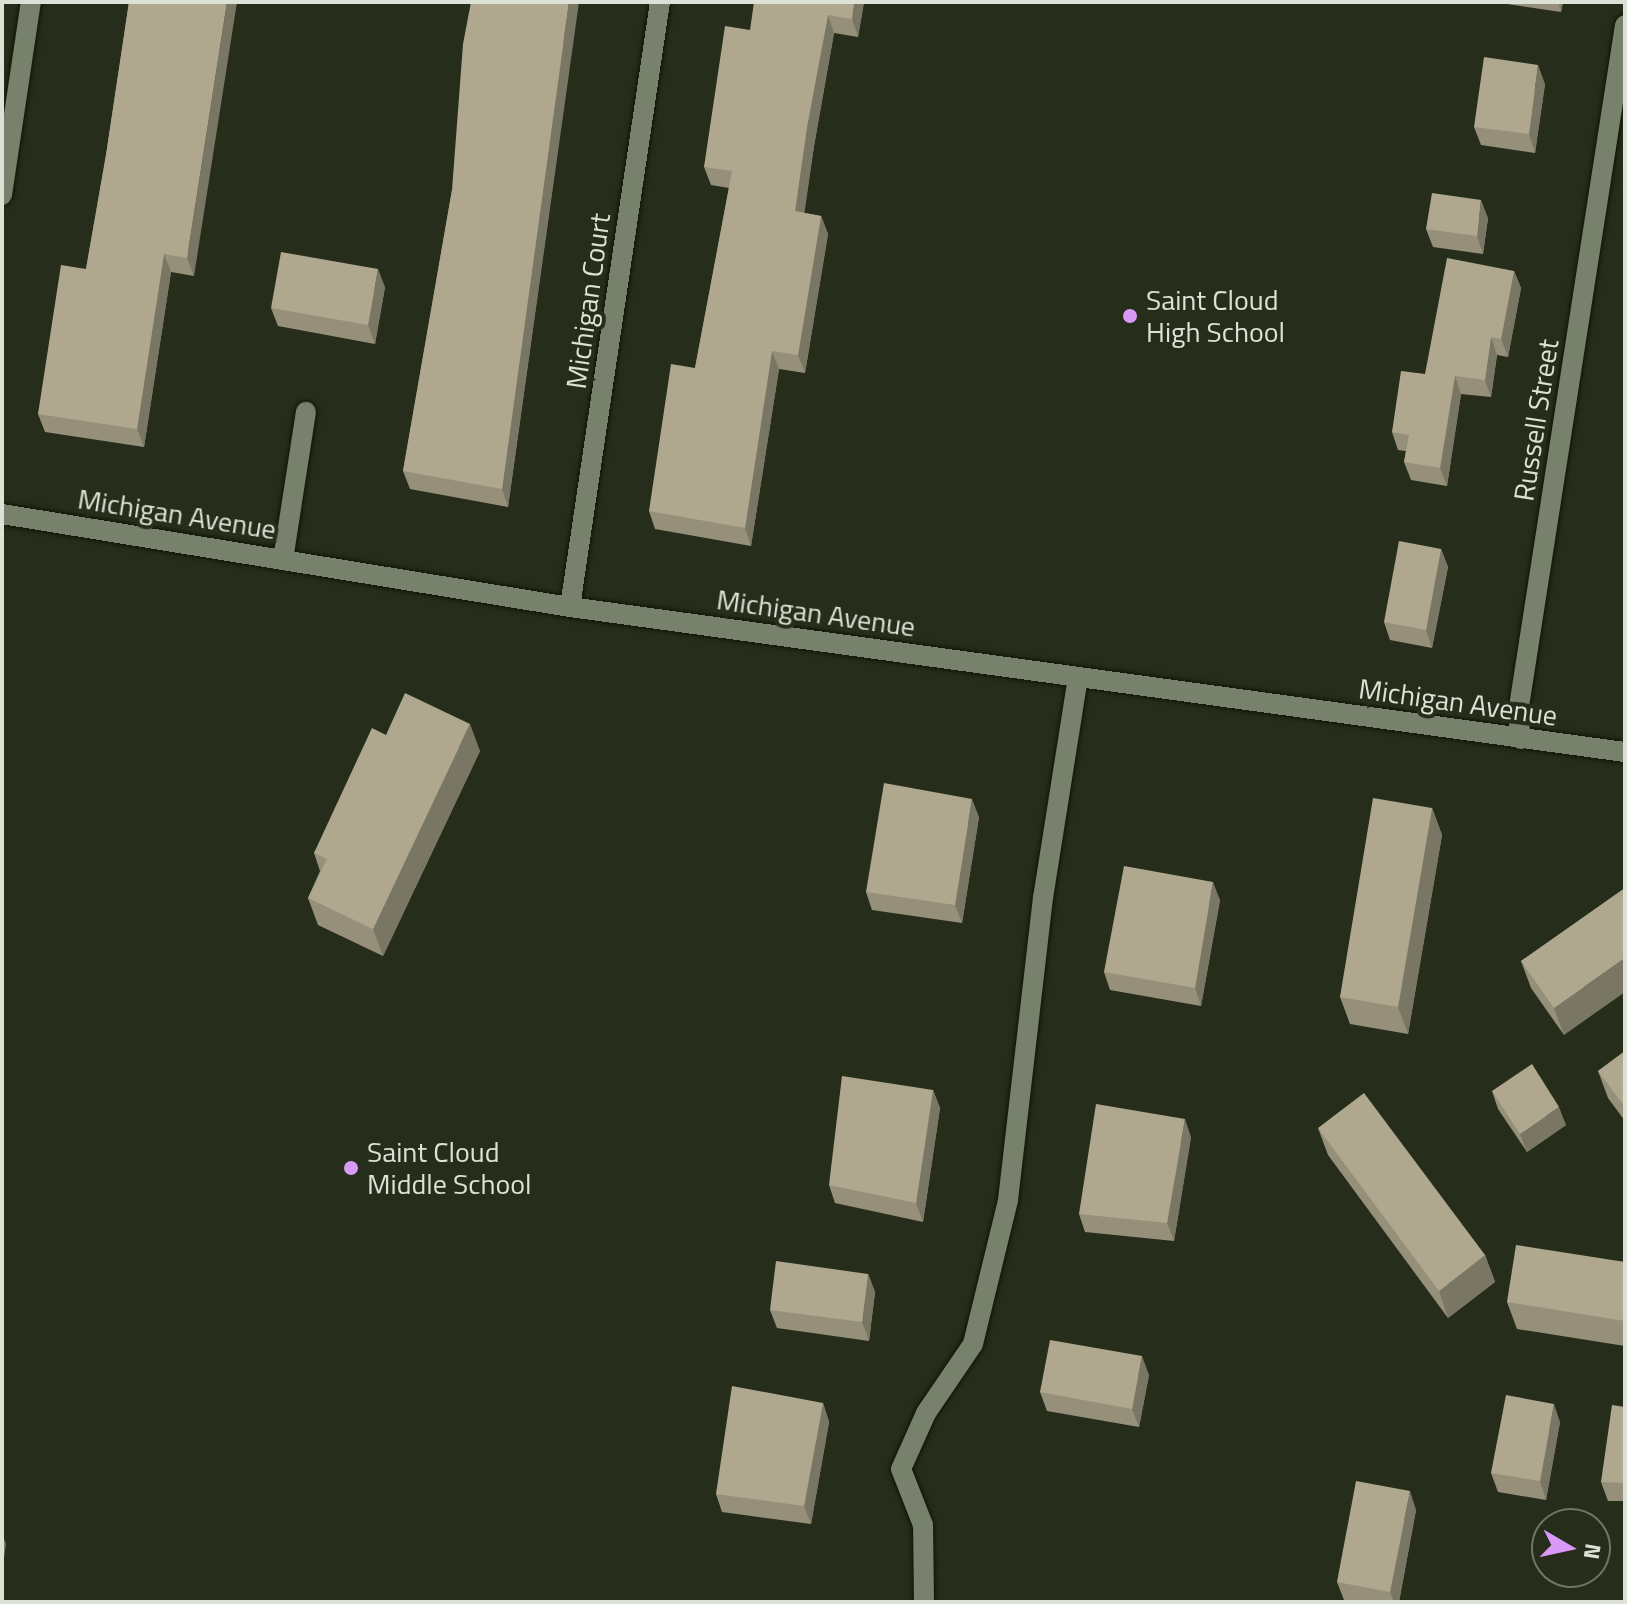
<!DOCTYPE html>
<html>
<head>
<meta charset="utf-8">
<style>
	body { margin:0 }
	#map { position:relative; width:1627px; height:1604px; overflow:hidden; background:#262e1b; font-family:"Titillium Web",sans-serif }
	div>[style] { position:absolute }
	.roads { filter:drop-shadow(0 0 2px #0f1605) drop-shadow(0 0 2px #0f1605) }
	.service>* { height:20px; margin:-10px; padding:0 10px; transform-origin:10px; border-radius:10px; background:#77816b }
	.minor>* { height:20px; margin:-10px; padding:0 10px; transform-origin:10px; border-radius:10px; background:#77816b }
	.tertiary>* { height:20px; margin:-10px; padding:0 10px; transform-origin:10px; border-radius:10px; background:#77816b }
	.wall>* { inset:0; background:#96907b }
	.shaded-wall>* { inset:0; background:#7a7664 }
	.building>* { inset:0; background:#afa88f }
	.dots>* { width:22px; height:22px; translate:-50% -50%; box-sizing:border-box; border:4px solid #262e1b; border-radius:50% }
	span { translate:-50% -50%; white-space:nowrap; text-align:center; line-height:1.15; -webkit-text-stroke:8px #262e1b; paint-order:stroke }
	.poi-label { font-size:28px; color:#dce2d5 }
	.left { translate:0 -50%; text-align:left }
	.street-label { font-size:28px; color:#dce2d5 }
	.frame { position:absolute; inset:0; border:4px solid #dce2d5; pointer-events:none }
	.north { position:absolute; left:1531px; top:1508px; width:80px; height:80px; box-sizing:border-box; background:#262e1b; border:2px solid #6f7665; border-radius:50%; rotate:99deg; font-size:22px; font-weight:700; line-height:32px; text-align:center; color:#dce2d5 }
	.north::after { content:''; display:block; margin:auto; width:28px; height:36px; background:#d99af7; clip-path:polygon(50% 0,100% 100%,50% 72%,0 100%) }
</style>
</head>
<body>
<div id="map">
	<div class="roads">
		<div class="service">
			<i style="left:283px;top:560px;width:150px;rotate:-81.2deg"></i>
			<i style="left:924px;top:1602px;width:77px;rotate:-90.7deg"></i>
			<i style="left:923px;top:1525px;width:60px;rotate:-111.4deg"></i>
			<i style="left:901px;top:1469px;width:61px;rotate:-65.9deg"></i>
			<i style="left:926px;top:1413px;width:83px;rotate:-55.7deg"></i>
			<i style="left:973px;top:1344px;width:148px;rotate:-76.3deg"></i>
			<i style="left:1008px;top:1200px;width:304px;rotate:-83.4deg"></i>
			<i style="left:1043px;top:898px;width:223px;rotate:-81deg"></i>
		</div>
		<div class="minor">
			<i style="left:2px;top:195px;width:195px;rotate:-81.5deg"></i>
			<i style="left:570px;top:607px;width:612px;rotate:-81.54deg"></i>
			<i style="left:1521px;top:739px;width:26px;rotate:-97deg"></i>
			<i style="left:1518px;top:713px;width:696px;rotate:-81.16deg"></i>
		</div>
		<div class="tertiary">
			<i style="left:2px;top:514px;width:576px;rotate:9.3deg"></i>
			<i style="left:570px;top:607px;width:1065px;rotate:7.83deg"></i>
		</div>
	</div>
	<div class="wall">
		<i style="clip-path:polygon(129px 2px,194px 276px,171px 272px,144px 447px,45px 432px,38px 414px,86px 269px,106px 155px)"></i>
		<i style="clip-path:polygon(864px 2px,858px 37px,834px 33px,814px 146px,804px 213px,821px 216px,828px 234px,805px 373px,779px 369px,751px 546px,655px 529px,649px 511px,695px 368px,729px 188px,711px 185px,704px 167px,750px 30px)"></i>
		<i style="clip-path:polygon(1507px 2px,1563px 2px,1561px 12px,1507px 4px)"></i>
		<i style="clip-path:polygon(575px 27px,508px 507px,410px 489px,403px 471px,452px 190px)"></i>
		<i style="clip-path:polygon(1545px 84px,1535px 153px,1481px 145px,1474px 127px)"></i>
		<i style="clip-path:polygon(1488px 218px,1483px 254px,1433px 247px,1426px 229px)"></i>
		<i style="clip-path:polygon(1514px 271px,1521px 288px,1508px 357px,1497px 355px,1491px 397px,1461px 394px,1447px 486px,1411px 480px,1404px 462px,1406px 451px,1398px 450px,1392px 432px,1425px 374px)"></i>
		<i style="clip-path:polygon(385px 287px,375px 344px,278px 326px,271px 308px)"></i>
		<i style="clip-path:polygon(1441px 549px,1448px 567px,1432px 648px,1390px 640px,1384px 622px)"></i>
		<i style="clip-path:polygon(386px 735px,480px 751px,383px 956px,318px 925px,308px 898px,320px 871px,314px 853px)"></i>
		<i style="clip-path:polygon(1432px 808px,1442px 835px,1408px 1034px,1350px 1024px,1340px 997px)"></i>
		<i style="clip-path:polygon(979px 817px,962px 923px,872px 910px,866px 892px)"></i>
		<i style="clip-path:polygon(1625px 888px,1564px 1035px,1531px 988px,1521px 961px)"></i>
		<i style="clip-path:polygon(1220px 900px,1201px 1006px,1110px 990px,1104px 972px)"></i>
		<i style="clip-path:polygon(1625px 1051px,1625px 1121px,1608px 1098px,1598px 1071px)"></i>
		<i style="clip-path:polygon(933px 1090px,940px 1108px,923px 1222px,835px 1203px,829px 1185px)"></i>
		<i style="clip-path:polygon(1492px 1091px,1566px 1125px,1527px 1152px,1498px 1109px)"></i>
		<i style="clip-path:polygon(1318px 1128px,1485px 1255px,1495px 1282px,1448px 1318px,1328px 1155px)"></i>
		<i style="clip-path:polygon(1191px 1137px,1174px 1241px,1085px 1232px,1079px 1214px)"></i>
		<i style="clip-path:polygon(1625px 1262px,1625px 1346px,1517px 1329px,1507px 1302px)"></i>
		<i style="clip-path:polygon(868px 1274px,875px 1292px,869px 1341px,777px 1328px,770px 1310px)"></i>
		<i style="clip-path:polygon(1149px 1375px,1139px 1427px,1047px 1411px,1040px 1392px)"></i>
		<i style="clip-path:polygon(823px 1403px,829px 1422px,811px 1524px,722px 1512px,716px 1494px)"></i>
		<i style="clip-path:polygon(1625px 1407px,1625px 1501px,1608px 1501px,1601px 1482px)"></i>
		<i style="clip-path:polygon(1560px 1422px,1546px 1500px,1498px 1492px,1491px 1473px)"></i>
		<i style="clip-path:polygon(1416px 1510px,1399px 1602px,1353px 1602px,1344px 1600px,1337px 1582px)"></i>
	</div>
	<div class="shaded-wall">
		<i style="clip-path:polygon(227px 2px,237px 2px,194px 276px,187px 258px)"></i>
		<i style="clip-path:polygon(569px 2px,579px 2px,508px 507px,502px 489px)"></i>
		<i style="clip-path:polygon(854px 2px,864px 2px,858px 37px,852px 19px)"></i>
		<i style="clip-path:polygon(1558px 2px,1563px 2px,1561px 12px)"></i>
		<i style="clip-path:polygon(828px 15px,834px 33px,814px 146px,802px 230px,795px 211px,807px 127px)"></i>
		<i style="clip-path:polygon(1538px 65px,1545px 84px,1535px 153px,1529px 134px)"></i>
		<i style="clip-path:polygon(1481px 200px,1488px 218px,1483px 254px,1477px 236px)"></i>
		<i style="clip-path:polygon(821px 216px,828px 234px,805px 373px,798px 355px)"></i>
		<i style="clip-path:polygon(164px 254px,171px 272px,144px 447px,137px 429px)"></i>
		<i style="clip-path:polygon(378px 269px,385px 287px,375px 344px,368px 325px)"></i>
		<i style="clip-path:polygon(1514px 271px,1521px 288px,1508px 357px,1501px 339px)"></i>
		<i style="clip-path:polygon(1491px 337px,1497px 355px,1491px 397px,1485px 380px)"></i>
		<i style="clip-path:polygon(772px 351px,779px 369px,751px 546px,745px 528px)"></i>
		<i style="clip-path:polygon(1455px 376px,1461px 394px,1447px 486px,1440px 468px)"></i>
		<i style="clip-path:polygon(1441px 549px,1448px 567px,1432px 648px,1426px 630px)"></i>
		<i style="clip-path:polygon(470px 724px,480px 751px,383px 956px,373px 929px)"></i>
		<i style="clip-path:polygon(972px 799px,979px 817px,962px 923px,955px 905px)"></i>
		<i style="clip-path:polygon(1432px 808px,1442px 835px,1408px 1034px,1398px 1007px)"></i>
		<i style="clip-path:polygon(1213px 882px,1220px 900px,1201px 1006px,1195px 988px)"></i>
		<i style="clip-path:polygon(1625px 958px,1625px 992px,1564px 1035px,1554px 1008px)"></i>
		<i style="clip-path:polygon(933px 1090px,940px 1108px,923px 1222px,916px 1203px)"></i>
		<i style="clip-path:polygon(1559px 1107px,1566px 1125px,1527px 1152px,1520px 1134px)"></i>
		<i style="clip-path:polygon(1185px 1119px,1191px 1137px,1174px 1241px,1167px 1223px)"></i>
		<i style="clip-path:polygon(1485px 1255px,1495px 1282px,1448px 1318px,1439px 1291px)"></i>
		<i style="clip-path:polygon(868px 1274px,875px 1292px,869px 1341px,862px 1322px)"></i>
		<i style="clip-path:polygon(1142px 1356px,1149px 1375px,1139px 1427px,1132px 1409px)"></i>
		<i style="clip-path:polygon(823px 1403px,829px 1422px,811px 1524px,804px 1506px)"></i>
		<i style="clip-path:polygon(1554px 1404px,1560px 1422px,1546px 1500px,1540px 1481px)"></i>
		<i style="clip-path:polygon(1410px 1491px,1416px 1510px,1399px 1602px,1394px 1602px,1390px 1592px)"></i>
		<i style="clip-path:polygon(2px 1533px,6px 1544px,2px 1571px)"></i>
	</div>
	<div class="building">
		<i style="clip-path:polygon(129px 2px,227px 2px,187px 258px,164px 254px,137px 429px,38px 414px,61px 265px,86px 269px,106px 155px)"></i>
		<i style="clip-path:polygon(471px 2px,569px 2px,502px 489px,403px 471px,452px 190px,463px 44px)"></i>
		<i style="clip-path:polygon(754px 2px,854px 2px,852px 19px,828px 15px,807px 127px,795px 211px,821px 216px,798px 355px,772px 351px,745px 528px,649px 511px,671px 364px,695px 368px,732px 171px,704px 167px,725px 26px,750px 30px)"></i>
		<i style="clip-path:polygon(1484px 57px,1538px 65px,1529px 134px,1474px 127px)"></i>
		<i style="clip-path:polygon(1432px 193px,1481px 200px,1477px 236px,1426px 229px)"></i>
		<i style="clip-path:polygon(281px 252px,378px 269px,368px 325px,271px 308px)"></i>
		<i style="clip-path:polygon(1447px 258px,1514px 271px,1501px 339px,1491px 337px,1485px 380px,1455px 376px,1440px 468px,1404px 462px,1409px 435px,1392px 432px,1401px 371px,1425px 374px)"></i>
		<i style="clip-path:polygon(1399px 541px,1441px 549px,1426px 630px,1384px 622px)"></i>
		<i style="clip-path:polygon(405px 693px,470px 724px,373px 929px,308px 898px,327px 859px,314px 853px,372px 728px,386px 735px)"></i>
		<i style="clip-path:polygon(884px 783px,972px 799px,955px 905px,866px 892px)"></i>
		<i style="clip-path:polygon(1373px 798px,1432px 808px,1398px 1007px,1340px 997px)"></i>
		<i style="clip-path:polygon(1124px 866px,1213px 882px,1195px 988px,1104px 972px)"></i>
		<i style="clip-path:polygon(1625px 888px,1625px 958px,1554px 1008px,1521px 961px)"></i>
		<i style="clip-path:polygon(1625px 1051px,1625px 1107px,1598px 1071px)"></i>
		<i style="clip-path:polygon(1532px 1064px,1559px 1107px,1520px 1134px,1492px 1091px)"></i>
		<i style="clip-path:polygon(842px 1076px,933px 1090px,916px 1203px,829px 1185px)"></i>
		<i style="clip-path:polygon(1364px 1093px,1485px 1255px,1439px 1291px,1318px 1128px)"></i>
		<i style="clip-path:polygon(1096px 1104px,1185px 1119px,1167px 1223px,1079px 1214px)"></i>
		<i style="clip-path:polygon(1516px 1245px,1625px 1262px,1625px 1321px,1507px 1302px)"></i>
		<i style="clip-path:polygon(776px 1261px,868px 1274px,862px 1322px,770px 1310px)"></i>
		<i style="clip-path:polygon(1050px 1340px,1142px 1356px,1132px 1409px,1040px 1392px)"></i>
		<i style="clip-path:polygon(732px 1386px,823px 1403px,804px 1506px,716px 1494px)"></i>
		<i style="clip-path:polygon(1506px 1395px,1554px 1404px,1540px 1481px,1491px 1473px)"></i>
		<i style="clip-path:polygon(1612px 1405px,1625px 1407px,1625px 1483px,1601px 1482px)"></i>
		<i style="clip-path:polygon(1356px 1481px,1410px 1491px,1390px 1592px,1337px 1582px)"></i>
	</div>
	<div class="dots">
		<i style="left:1130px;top:316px;background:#d99af7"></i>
		<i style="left:351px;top:1168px;background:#d99af7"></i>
	</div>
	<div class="poi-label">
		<span class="left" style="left:1146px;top:316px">Saint Cloud<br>High School</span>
		<span class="left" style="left:367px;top:1168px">Saint Cloud<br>Middle School</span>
	</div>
	<div class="street-label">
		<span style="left:588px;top:301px;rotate:-82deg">Michigan Court</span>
		<span style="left:1536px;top:420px;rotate:-81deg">Russell Street</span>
		<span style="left:177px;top:514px;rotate:9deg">Michigan Avenue</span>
		<span style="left:816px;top:613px;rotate:8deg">Michigan Avenue</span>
		<span style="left:1458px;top:702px;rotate:8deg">Michigan Avenue</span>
	</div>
	<div class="frame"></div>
	<div class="north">N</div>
</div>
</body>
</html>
